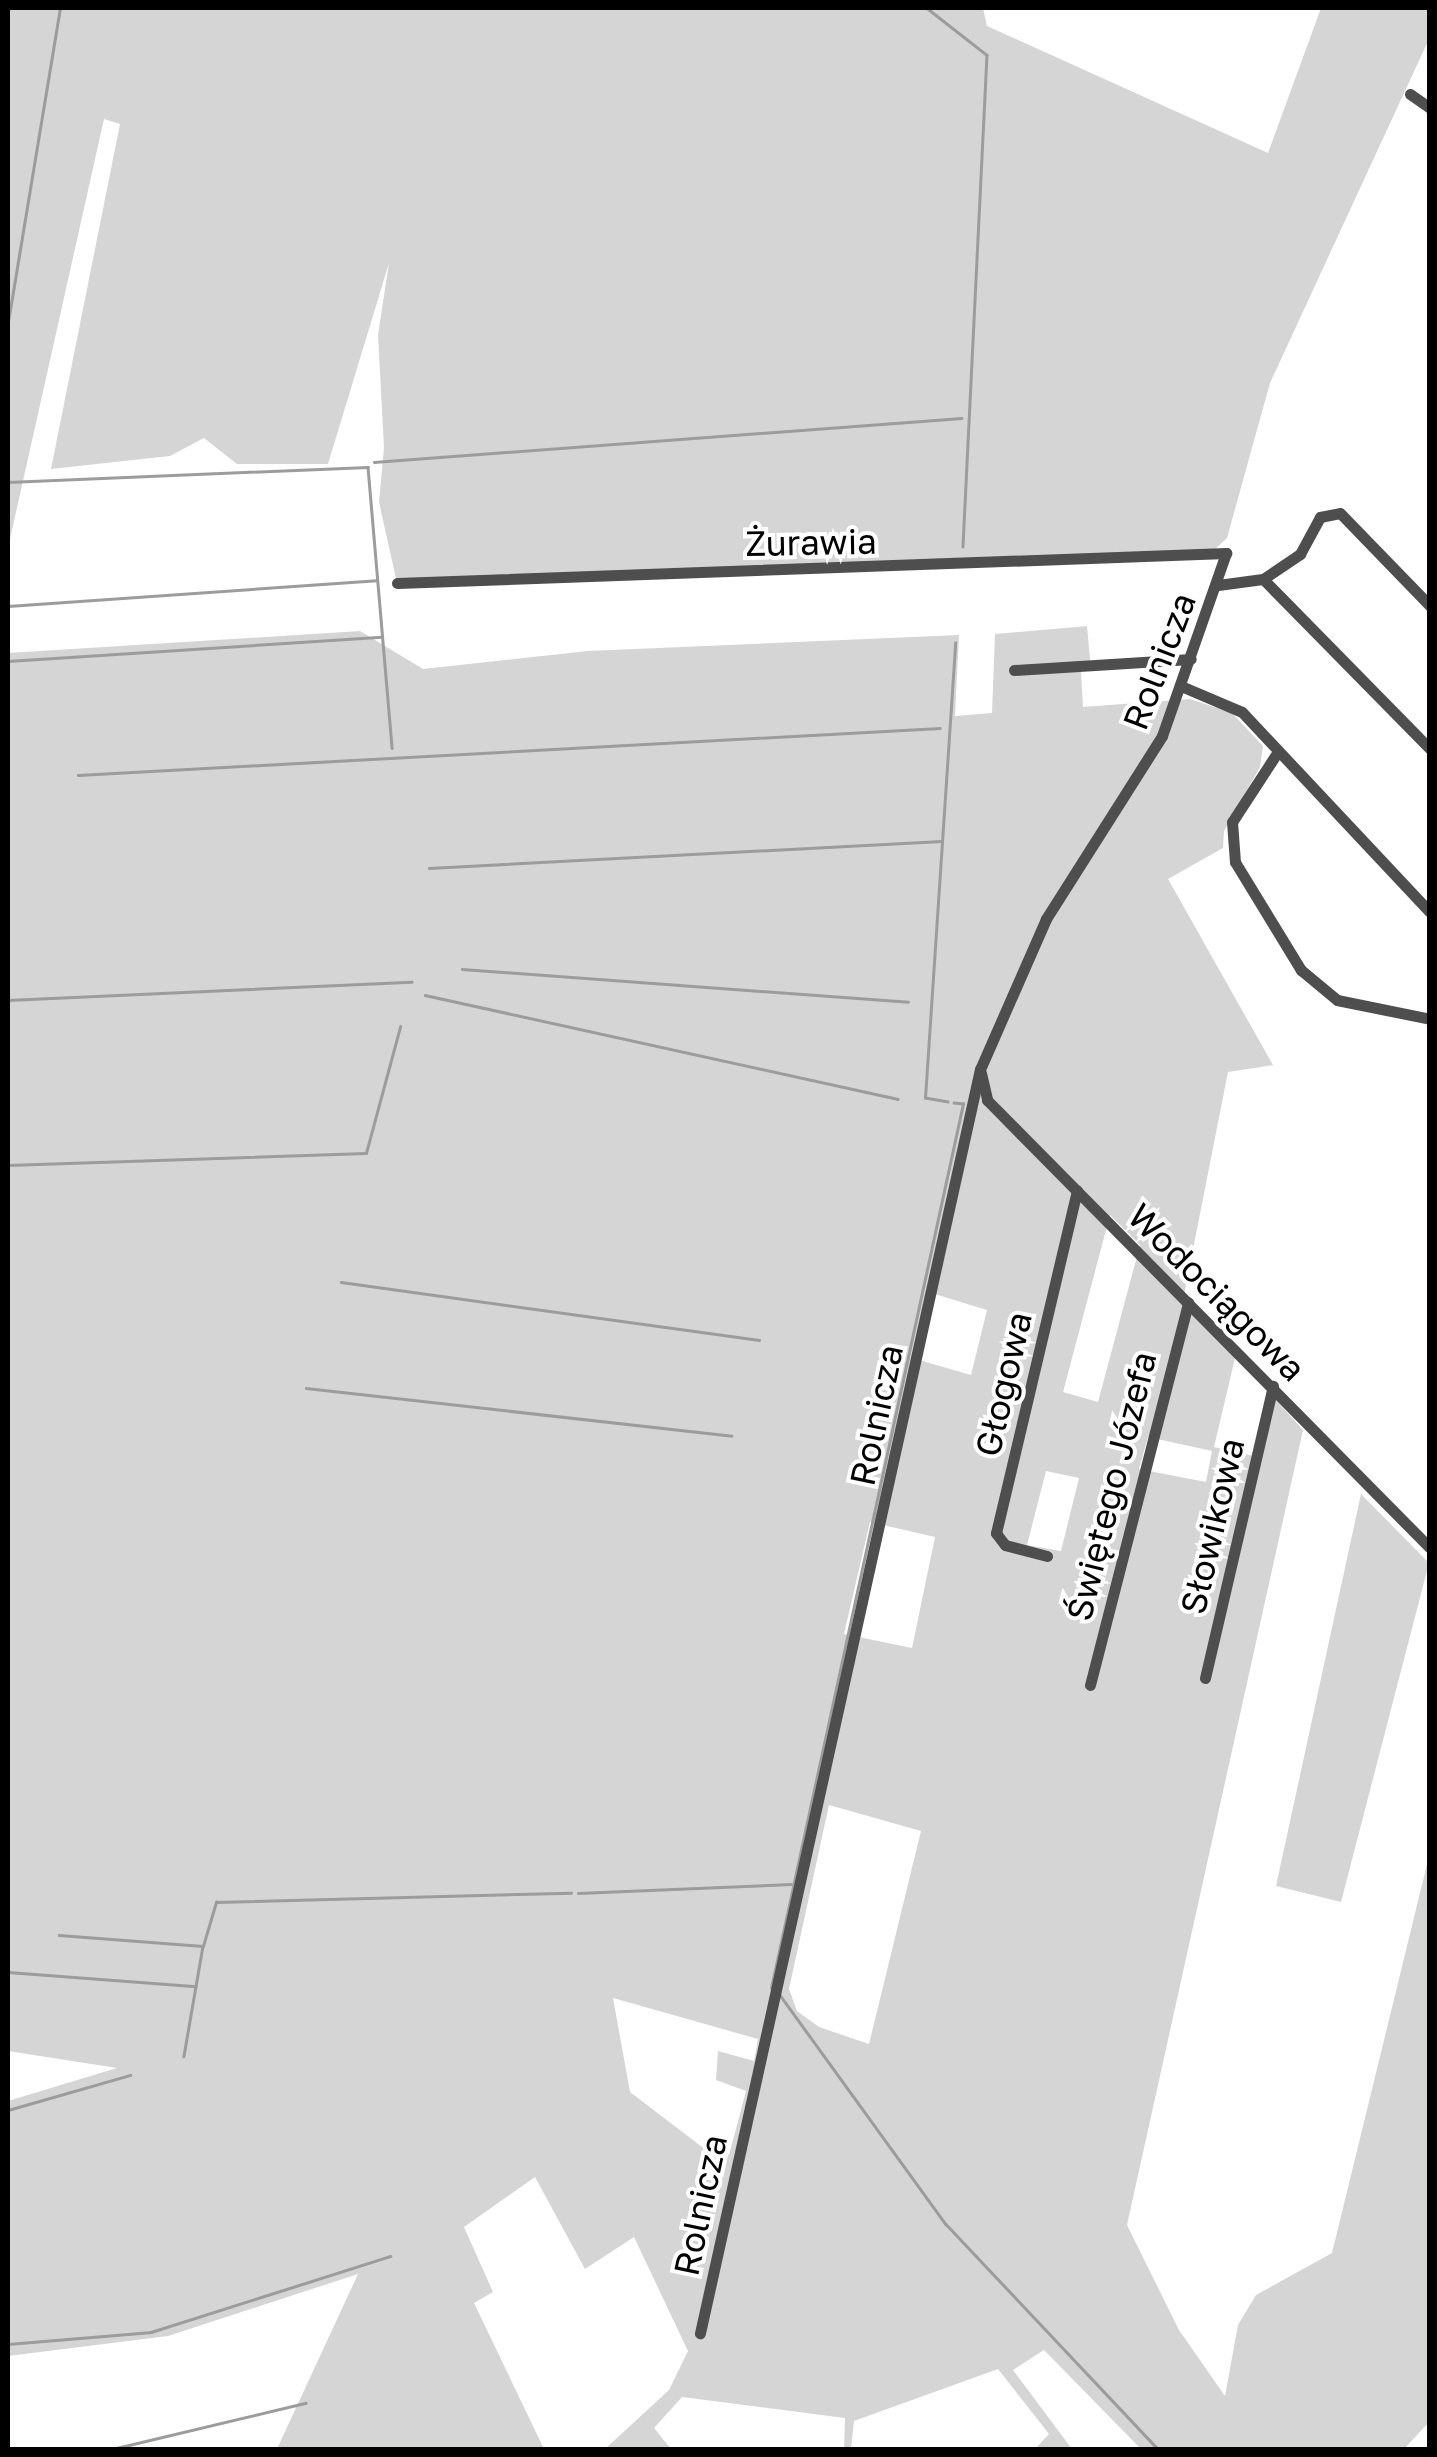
<!DOCTYPE html>
<html>
<head>
<meta charset="utf-8">
<style>
	body { margin:0 }
	#map { position:relative; width:1437px; height:2457px; overflow:hidden; background:#fff; font-family:"Golos Text",sans-serif }
	div>[style] { position:absolute }
	.green>* { inset:0; background:#d5d5d5 }
	.stream>* { height:2.5px; margin:-1.25px; padding:0 1.25px; transform-origin:1.25px; border-radius:1.25px; background:#9c9c9c }
	.minor>* { height:11px; margin:-5.5px; padding:0 5.5px; transform-origin:5.5px; border-radius:5.5px; background:#4e4e4e }
	span { translate:-50% -50%; white-space:nowrap; text-align:center; line-height:1.15; -webkit-text-stroke:8px #fff; paint-order:stroke }
	.street-label { font-size:35px; color:#000 }
	.frame { position:absolute; inset:0; border:10px solid #000; pointer-events:none }
</style>
</head>
<body>
<div id="map">
	<div class="green">
		<i style="clip-path:polygon(8px 8px,983px 8px,987px 26px,1268px 153px,1321px 8px,1429px 8px,1429px 39px,1270px 383px,1227px 538px,1214px 550px,397px 583px,379px 502px,384px 448px,378px 335px,389px 263px,328px 464px,237px 464px,204px 438px,170px 456px,51px 469px,120px 124px,104px 119px,8px 548px)"></i>
		<i style="clip-path:polygon(evenodd,1087px 626px,1091px 670px,1081px 671px,1083px 707px,1190px 699px,1232px 713px,1263px 746px,1260px 767px,1224px 831px,1223px 848px,1168px 879px,1273px 1065px,1228px 1072px,1182px 1305px,1235px 1358px,1214px 1447px,1259px 1457px,1273px 1397px,1303px 1430px,1127px 2225px,1179px 2330px,1225px 2396px,1238px 2325px,1256px 2295px,1332px 2253px,1429px 1856px,1430px 2421px,1404px 2449px,1141px 2449px,1044px 2350px,1013px 2370px,1072px 2449px,1035px 2449px,1049px 2434px,998px 2369px,854px 2421px,851px 2449px,844px 2449px,845px 2418px,682px 2397px,654px 2428px,671px 2449px,605px 2449px,669px 2390px,688px 2351px,634px 2237px,585px 2269px,535px 2177px,464px 2227px,493px 2292px,474px 2303px,544px 2449px,277px 2449px,358px 2274px,168px 2336px,8px 2356px,8px 2101px,117px 2068px,8px 2051px,8px 653px,360px 631px,423px 669px,588px 651px,959px 635px,955px 716px,992px 713px,995px 634px,1087px 626px,1110px 1215px,1140px 1245px,1098px 1402px,1063px 1392px,1110px 1215px,1087px 626px,928px 1292px,987px 1310px,971px 1375px,912px 1358px,928px 1292px,1087px 626px,1148px 1437px,1212px 1451px,1206px 1482px,1139px 1469px,1148px 1437px,1087px 626px,1046px 1471px,1079px 1478px,1061px 1551px,1027px 1545px,1046px 1471px,1087px 626px,870px 1522px,935px 1537px,912px 1648px,844px 1634px,870px 1522px,1087px 626px,829px 1805px,921px 1831px,869px 2044px,819px 2027px,797px 2011px,789px 1989px,829px 1805px,1087px 626px,613px 1998px,758px 2039px,754px 2061px,718px 2051px,716px 2080px,746px 2091px,729px 2155px,702px 2147px,630px 2092px,613px 1998px)"></i>
		<i style="clip-path:polygon(1361px 1494px,1429px 1563px,1341px 1902px,1276px 1886px)"></i>
	</div>
	<div class="stream">
		<i style="left:927px;top:8px;width:76px;rotate:38.1deg"></i>
		<i style="left:987px;top:55px;width:492px;rotate:92.8deg"></i>
		<i style="left:8px;top:322px;width:318px;rotate:-80.6deg"></i>
		<i style="left:374px;top:462px;width:589px;rotate:-4.29deg"></i>
		<i style="left:8px;top:482px;width:360px;rotate:-2.4deg"></i>
		<i style="left:368px;top:467px;width:282px;rotate:85.1deg"></i>
		<i style="left:8px;top:606px;width:369px;rotate:-4deg"></i>
		<i style="left:8px;top:661px;width:374px;rotate:-3.7deg"></i>
		<i style="left:78px;top:775px;width:863px;rotate:-3.12deg"></i>
		<i style="left:429px;top:868px;width:513px;rotate:-3.02deg"></i>
		<i style="left:462px;top:969px;width:447px;rotate:4.2deg"></i>
		<i style="left:425px;top:995px;width:484px;rotate:12.4deg"></i>
		<i style="left:8px;top:1000px;width:404px;rotate:-2.6deg"></i>
		<i style="left:948px;top:1102px;width:23px;rotate:-170deg"></i>
		<i style="left:925px;top:1098px;width:456px;rotate:-86.2deg"></i>
		<i style="left:8px;top:1165px;width:358px;rotate:-1.9deg"></i>
		<i style="left:366px;top:1153px;width:131px;rotate:-74.9deg"></i>
		<i style="left:341px;top:1282px;width:422px;rotate:7.9deg"></i>
		<i style="left:306px;top:1388px;width:428px;rotate:6.4deg"></i>
		<i style="left:578px;top:1893px;width:213px;rotate:-2.4deg"></i>
		<i style="left:59px;top:1935px;width:144px;rotate:4.4deg"></i>
		<i style="left:203px;top:1946px;width:112px;rotate:99.8deg"></i>
		<i style="left:203px;top:1946px;width:46px;rotate:-73.5deg"></i>
		<i style="left:216px;top:1902px;width:355px;rotate:-1.5deg"></i>
		<i style="left:8px;top:1972px;width:188px;rotate:4.3deg"></i>
		<i style="left:771px;top:1988px;width:905px;rotate:-77.75deg"></i>
		<i style="left:963px;top:1104px;width:9px;rotate:-174deg"></i>
		<i style="left:780px;top:1995px;width:283px;rotate:54.1deg"></i>
		<i style="left:946px;top:2224px;width:311px;rotate:46.7deg"></i>
		<i style="left:8px;top:2110px;width:127px;rotate:-16deg"></i>
		<i style="left:8px;top:2344px;width:144px;rotate:-4.8deg"></i>
		<i style="left:151px;top:2332px;width:251px;rotate:-17.6deg"></i>
		<i style="left:108px;top:2450px;width:203px;rotate:-13.4deg"></i>
	</div>
	<div class="minor">
		<i style="left:1410px;top:94px;width:24px;rotate:35deg"></i>
		<i style="left:1263px;top:579px;width:238px;rotate:45.5deg"></i>
		<i style="left:397px;top:583px;width:830px;rotate:-2.07deg"></i>
		<i style="left:1226px;top:553px;width:194px;rotate:109.3deg"></i>
		<i style="left:1162px;top:736px;width:217px;rotate:122.4deg"></i>
		<i style="left:1046px;top:919px;width:164px;rotate:113.7deg"></i>
		<i style="left:980px;top:1069px;width:1295px;rotate:102.49deg"></i>
		<i style="left:1218px;top:585px;width:45px;rotate:-7.6deg"></i>
		<i style="left:1263px;top:579px;width:45px;rotate:-34deg"></i>
		<i style="left:1300px;top:554px;width:42px;rotate:-61.6deg"></i>
		<i style="left:1320px;top:517px;width:20px;rotate:-11deg"></i>
		<i style="left:1340px;top:513px;width:129px;rotate:45.9deg"></i>
		<i style="left:1014px;top:670px;width:177px;rotate:-3.6deg"></i>
		<i style="left:1181px;top:686px;width:66px;rotate:23.1deg"></i>
		<i style="left:1242px;top:712px;width:274px;rotate:46.8deg"></i>
		<i style="left:1277px;top:753px;width:82px;rotate:123.1deg"></i>
		<i style="left:1232px;top:822px;width:40px;rotate:85.7deg"></i>
		<i style="left:1235px;top:862px;width:127px;rotate:58.6deg"></i>
		<i style="left:1301px;top:970px;width:47px;rotate:39.8deg"></i>
		<i style="left:1337px;top:1000px;width:95px;rotate:11.5deg"></i>
		<i style="left:981px;top:1073px;width:28px;rotate:77deg"></i>
		<i style="left:987px;top:1100px;width:630px;rotate:45.32deg"></i>
		<i style="left:1047px;top:1556px;width:43px;rotate:-165.3deg"></i>
		<i style="left:1005px;top:1545px;width:15px;rotate:-127deg"></i>
		<i style="left:996px;top:1533px;width:352px;rotate:-76.7deg"></i>
		<i style="left:1205px;top:1678px;width:300px;rotate:-76.9deg"></i>
		<i style="left:1090px;top:1685px;width:395px;rotate:-75.6deg"></i>
	</div>
	<div class="street-label">
		<span style="left:811px;top:542px;rotate:-1deg">Żurawia</span>
		<span style="left:1159px;top:661px;rotate:-69deg">Rolnicza</span>
		<span style="left:1217px;top:1292px;rotate:45deg">Wodociągowa</span>
		<span style="left:1003px;top:1384px;rotate:-77deg">Głogowa</span>
		<span style="left:876px;top:1415px;rotate:-78deg">Rolnicza</span>
		<span style="left:1111px;top:1486px;rotate:-76deg">Świętego Józefa</span>
		<span style="left:1212px;top:1526px;rotate:-77deg">Słowikowa</span>
		<span style="left:700px;top:2205px;rotate:-78deg">Rolnicza</span>
	</div>
	<div class="frame"></div>
</div>
</body>
</html>
